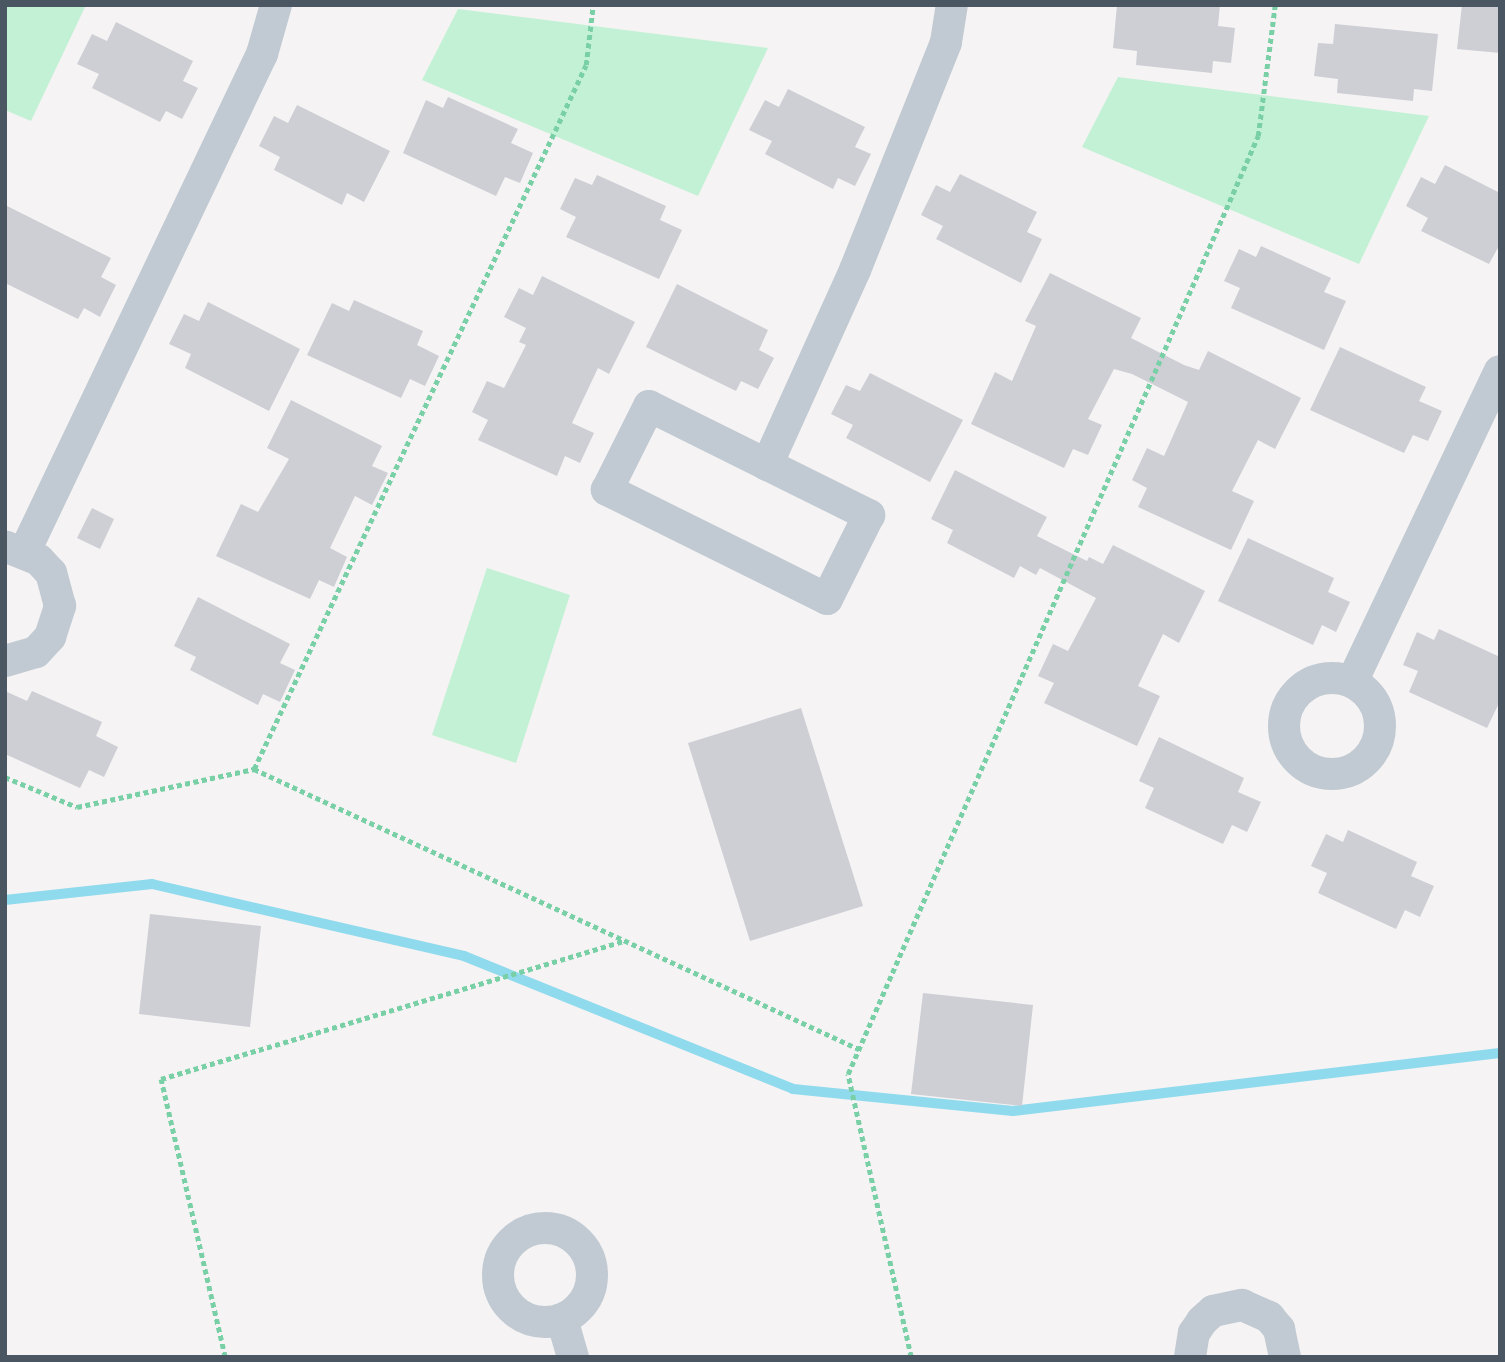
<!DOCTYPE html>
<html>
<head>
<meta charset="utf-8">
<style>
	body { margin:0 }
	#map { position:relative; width:1505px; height:1362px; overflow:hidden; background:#f5f3f3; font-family:"Space Grotesk",sans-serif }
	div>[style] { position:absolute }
	.green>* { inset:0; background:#c3f1d5 }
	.stream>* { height:10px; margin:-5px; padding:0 5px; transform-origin:5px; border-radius:5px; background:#90daee }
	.building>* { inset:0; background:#cdcfd5 }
	.path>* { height:4.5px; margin-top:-2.25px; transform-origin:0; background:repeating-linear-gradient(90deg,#7ad0a6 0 5px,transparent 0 8.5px) }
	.minor>* { height:32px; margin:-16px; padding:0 16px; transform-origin:16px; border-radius:16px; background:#c1cad2 }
	.minor>.ring { margin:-16px; padding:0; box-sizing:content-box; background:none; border:32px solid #c1cad2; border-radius:50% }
	span { translate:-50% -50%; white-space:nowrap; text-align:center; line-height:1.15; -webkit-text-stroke:6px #fff; paint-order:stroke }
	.frame { position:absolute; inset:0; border:7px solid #4a5661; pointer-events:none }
</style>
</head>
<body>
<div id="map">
	<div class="green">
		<i style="clip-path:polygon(5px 5px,86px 5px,31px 121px,5px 110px)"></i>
		<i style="clip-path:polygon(458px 9px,768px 48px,698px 196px,422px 80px)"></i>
		<i style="clip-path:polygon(1118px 77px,1429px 116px,1359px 264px,1082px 147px)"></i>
		<i style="clip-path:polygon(487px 568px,570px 595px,516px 763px,432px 735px)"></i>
	</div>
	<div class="stream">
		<i style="left:5px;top:900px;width:148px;rotate:-6.2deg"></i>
		<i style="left:152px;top:884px;width:320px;rotate:13deg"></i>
		<i style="left:464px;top:956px;width:355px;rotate:22deg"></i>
		<i style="left:793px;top:1089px;width:221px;rotate:5.7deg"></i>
		<i style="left:1013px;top:1111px;width:490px;rotate:-6.8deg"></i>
	</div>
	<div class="building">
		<i style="clip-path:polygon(1117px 5px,1220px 5px,1218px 26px,1235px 28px,1231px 63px,1213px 61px,1212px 73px,1136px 65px,1137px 51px,1113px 48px)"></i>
		<i style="clip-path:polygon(1462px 5px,1500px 5px,1500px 53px,1457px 49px)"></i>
		<i style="clip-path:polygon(116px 22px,193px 61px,183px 81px,198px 88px,182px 119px,166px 111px,160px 122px,92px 88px,99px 74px,77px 64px,92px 34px,107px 41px)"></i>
		<i style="clip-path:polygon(1335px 24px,1438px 34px,1432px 91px,1414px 89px,1413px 101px,1337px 93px,1338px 79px,1314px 76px,1318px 43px,1333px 44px)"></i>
		<i style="clip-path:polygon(788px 89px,865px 127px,855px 147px,871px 154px,855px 186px,838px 178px,833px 189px,765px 154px,772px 141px,749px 130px,765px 100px,779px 107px)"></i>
		<i style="clip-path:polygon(448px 97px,518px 129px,511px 143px,533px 153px,520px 183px,505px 177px,496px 196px,403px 153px,426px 100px,443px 108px)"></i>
		<i style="clip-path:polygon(297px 105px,390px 151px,364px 202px,347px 193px,342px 205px,274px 170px,280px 157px,259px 146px,274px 116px,288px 123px)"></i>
		<i style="clip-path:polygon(1445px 165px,1500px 193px,1500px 244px,1489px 264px,1421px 231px,1428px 218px,1406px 206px,1421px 177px,1435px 184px)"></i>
		<i style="clip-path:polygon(960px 174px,1037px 212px,1027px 232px,1042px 239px,1021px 283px,936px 239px,943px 226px,921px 215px,936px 185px,950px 192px)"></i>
		<i style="clip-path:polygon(597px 175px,666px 206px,660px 220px,682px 230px,659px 279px,566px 237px,576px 217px,560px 209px,575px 178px,592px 185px)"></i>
		<i style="clip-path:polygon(5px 205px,111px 258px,101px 277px,116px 285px,100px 317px,84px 308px,78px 319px,5px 283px)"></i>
		<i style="clip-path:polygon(1261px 246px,1331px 278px,1324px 292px,1346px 301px,1324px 350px,1231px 308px,1240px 288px,1224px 281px,1239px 249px,1256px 257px)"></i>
		<i style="clip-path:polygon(1050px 273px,1141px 318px,1131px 338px,1184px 365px,1199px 370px,1208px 351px,1301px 398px,1275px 449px,1258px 440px,1232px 491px,1254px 501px,1231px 550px,1138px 507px,1147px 488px,1132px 480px,1147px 448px,1164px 456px,1188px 402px,1132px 374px,1114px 369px,1088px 419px,1102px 425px,1088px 455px,1073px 449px,1064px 468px,971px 424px,995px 372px,1012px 381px,1036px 326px,1025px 321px)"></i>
		<i style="clip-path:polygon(542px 276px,635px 322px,609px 374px,598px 368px,572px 423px,594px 433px,580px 463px,565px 456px,557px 476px,478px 440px,488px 420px,472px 412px,487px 381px,504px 388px,526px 345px,519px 342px,526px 328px,504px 317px,519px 288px,533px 295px)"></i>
		<i style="clip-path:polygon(677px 284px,768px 330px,759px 350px,774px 358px,758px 389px,741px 381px,736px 391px,646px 347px)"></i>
		<i style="clip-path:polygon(354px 300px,423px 331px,417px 345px,439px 356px,425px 386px,410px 379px,401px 398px,307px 355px,332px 303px,349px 311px)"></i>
		<i style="clip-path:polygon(208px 302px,300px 349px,269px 411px,185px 368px,191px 354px,169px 344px,184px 314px,199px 321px)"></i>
		<i style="clip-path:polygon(1340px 347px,1426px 387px,1419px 401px,1442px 411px,1428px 441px,1413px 435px,1404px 453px,1310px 410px)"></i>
		<i style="clip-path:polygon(870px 373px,963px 420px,930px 482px,846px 438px,853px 425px,831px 414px,846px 385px,860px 391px)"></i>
		<i style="clip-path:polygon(291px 400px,382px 446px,372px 466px,388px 473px,372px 505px,355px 496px,330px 548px,347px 557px,334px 587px,319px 580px,310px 599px,216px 556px,241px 504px,258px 512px,289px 459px,267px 448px)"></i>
		<i style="clip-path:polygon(955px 470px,1047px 517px,1037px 536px,1087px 561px,1089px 557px,1103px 564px,1113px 545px,1205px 591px,1179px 643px,1163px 634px,1138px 686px,1160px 696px,1137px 746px,1044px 703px,1054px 683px,1038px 676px,1053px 644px,1068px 651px,1096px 598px,1040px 568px,1036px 575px,1020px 566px,1014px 578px,947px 543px,953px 530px,931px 519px)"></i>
		<i style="clip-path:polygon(92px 508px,114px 519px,100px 549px,77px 538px)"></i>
		<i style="clip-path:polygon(1248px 538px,1334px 578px,1328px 592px,1350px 602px,1336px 632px,1322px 625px,1313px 645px,1218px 601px)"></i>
		<i style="clip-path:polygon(198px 597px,290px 644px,280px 663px,295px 670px,280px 702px,263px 694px,258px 705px,190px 670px,196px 657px,174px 646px)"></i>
		<i style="clip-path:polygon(1439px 629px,1500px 657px,1500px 701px,1487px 728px,1409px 692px,1418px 671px,1403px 665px,1417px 632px,1434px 640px)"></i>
		<i style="clip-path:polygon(5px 691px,27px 701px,32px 691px,102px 722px,96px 736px,118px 747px,104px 777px,89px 770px,80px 788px,5px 754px)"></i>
		<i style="clip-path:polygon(801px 708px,863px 906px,750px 941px,688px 743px)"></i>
		<i style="clip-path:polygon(1159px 737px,1244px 778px,1238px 792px,1261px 802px,1247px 832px,1232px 825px,1223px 844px,1145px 808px,1154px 788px,1139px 781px)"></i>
		<i style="clip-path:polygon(1348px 830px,1417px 862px,1411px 876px,1434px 886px,1420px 917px,1405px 910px,1396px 929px,1318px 893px,1327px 873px,1311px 866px,1326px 834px,1343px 842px)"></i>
		<i style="clip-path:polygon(150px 914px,261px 926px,250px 1027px,139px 1014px)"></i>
		<i style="clip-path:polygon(923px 993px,1033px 1005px,1022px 1106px,911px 1094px)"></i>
	</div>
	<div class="path">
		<i style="left:254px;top:769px;width:778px;rotate:-64.75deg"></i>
		<i style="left:586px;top:65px;width:60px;rotate:-83.3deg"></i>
		<i style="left:5px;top:777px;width:78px;rotate:22.6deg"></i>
		<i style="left:77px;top:807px;width:181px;rotate:-12.1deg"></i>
		<i style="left:254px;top:769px;width:667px;rotate:24.84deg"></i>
		<i style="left:225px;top:1357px;width:285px;rotate:-103deg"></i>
		<i style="left:161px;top:1079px;width:484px;rotate:-16.6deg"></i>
		<i style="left:911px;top:1357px;width:290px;rotate:-102.6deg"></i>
		<i style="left:848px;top:1074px;width:1024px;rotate:-66.39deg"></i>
		<i style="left:1258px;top:136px;width:132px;rotate:-82.6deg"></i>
	</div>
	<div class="minor">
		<i style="left:649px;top:406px;width:246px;rotate:26.4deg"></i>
		<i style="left:869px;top:515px;width:94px;rotate:116.6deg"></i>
		<i style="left:827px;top:599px;width:246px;rotate:-153.6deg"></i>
		<i style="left:607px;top:490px;width:94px;rotate:-63.4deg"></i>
		<i style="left:767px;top:465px;width:214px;rotate:-65.7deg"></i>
		<i style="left:855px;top:270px;width:245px;rotate:-68.2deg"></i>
		<i style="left:946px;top:42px;width:37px;rotate:-81deg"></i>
		<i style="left:25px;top:551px;width:551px;rotate:-64.51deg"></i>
		<i style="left:262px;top:54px;width:51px;rotate:-74.1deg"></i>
		<i style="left:5px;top:661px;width:32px;rotate:-16deg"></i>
		<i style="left:36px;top:652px;width:21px;rotate:-47deg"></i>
		<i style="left:50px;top:637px;width:33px;rotate:-72deg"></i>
		<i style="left:60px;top:606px;width:34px;rotate:-105deg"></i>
		<i style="left:51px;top:573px;width:18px;rotate:-133deg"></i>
		<i style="left:39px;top:560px;width:35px;rotate:-158deg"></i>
		<i class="ring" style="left:1284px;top:678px;width:64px;height:64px"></i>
		<i style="left:1352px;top:682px;width:344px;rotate:-64.6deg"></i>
		<i class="ring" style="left:498px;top:1228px;width:62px;height:62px"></i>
		<i style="left:562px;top:1319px;width:40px;rotate:74deg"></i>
		<i style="left:1190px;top:1357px;width:24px;rotate:-81deg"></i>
		<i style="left:1194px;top:1333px;width:14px;rotate:-56deg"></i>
		<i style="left:1202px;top:1321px;width:15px;rotate:-42deg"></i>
		<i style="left:1213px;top:1311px;width:30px;rotate:-12deg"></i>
		<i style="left:1242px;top:1305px;width:30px;rotate:24deg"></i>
		<i style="left:1269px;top:1317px;width:16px;rotate:50deg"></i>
		<i style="left:1279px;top:1329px;width:29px;rotate:78deg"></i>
	</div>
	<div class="frame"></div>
</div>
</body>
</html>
